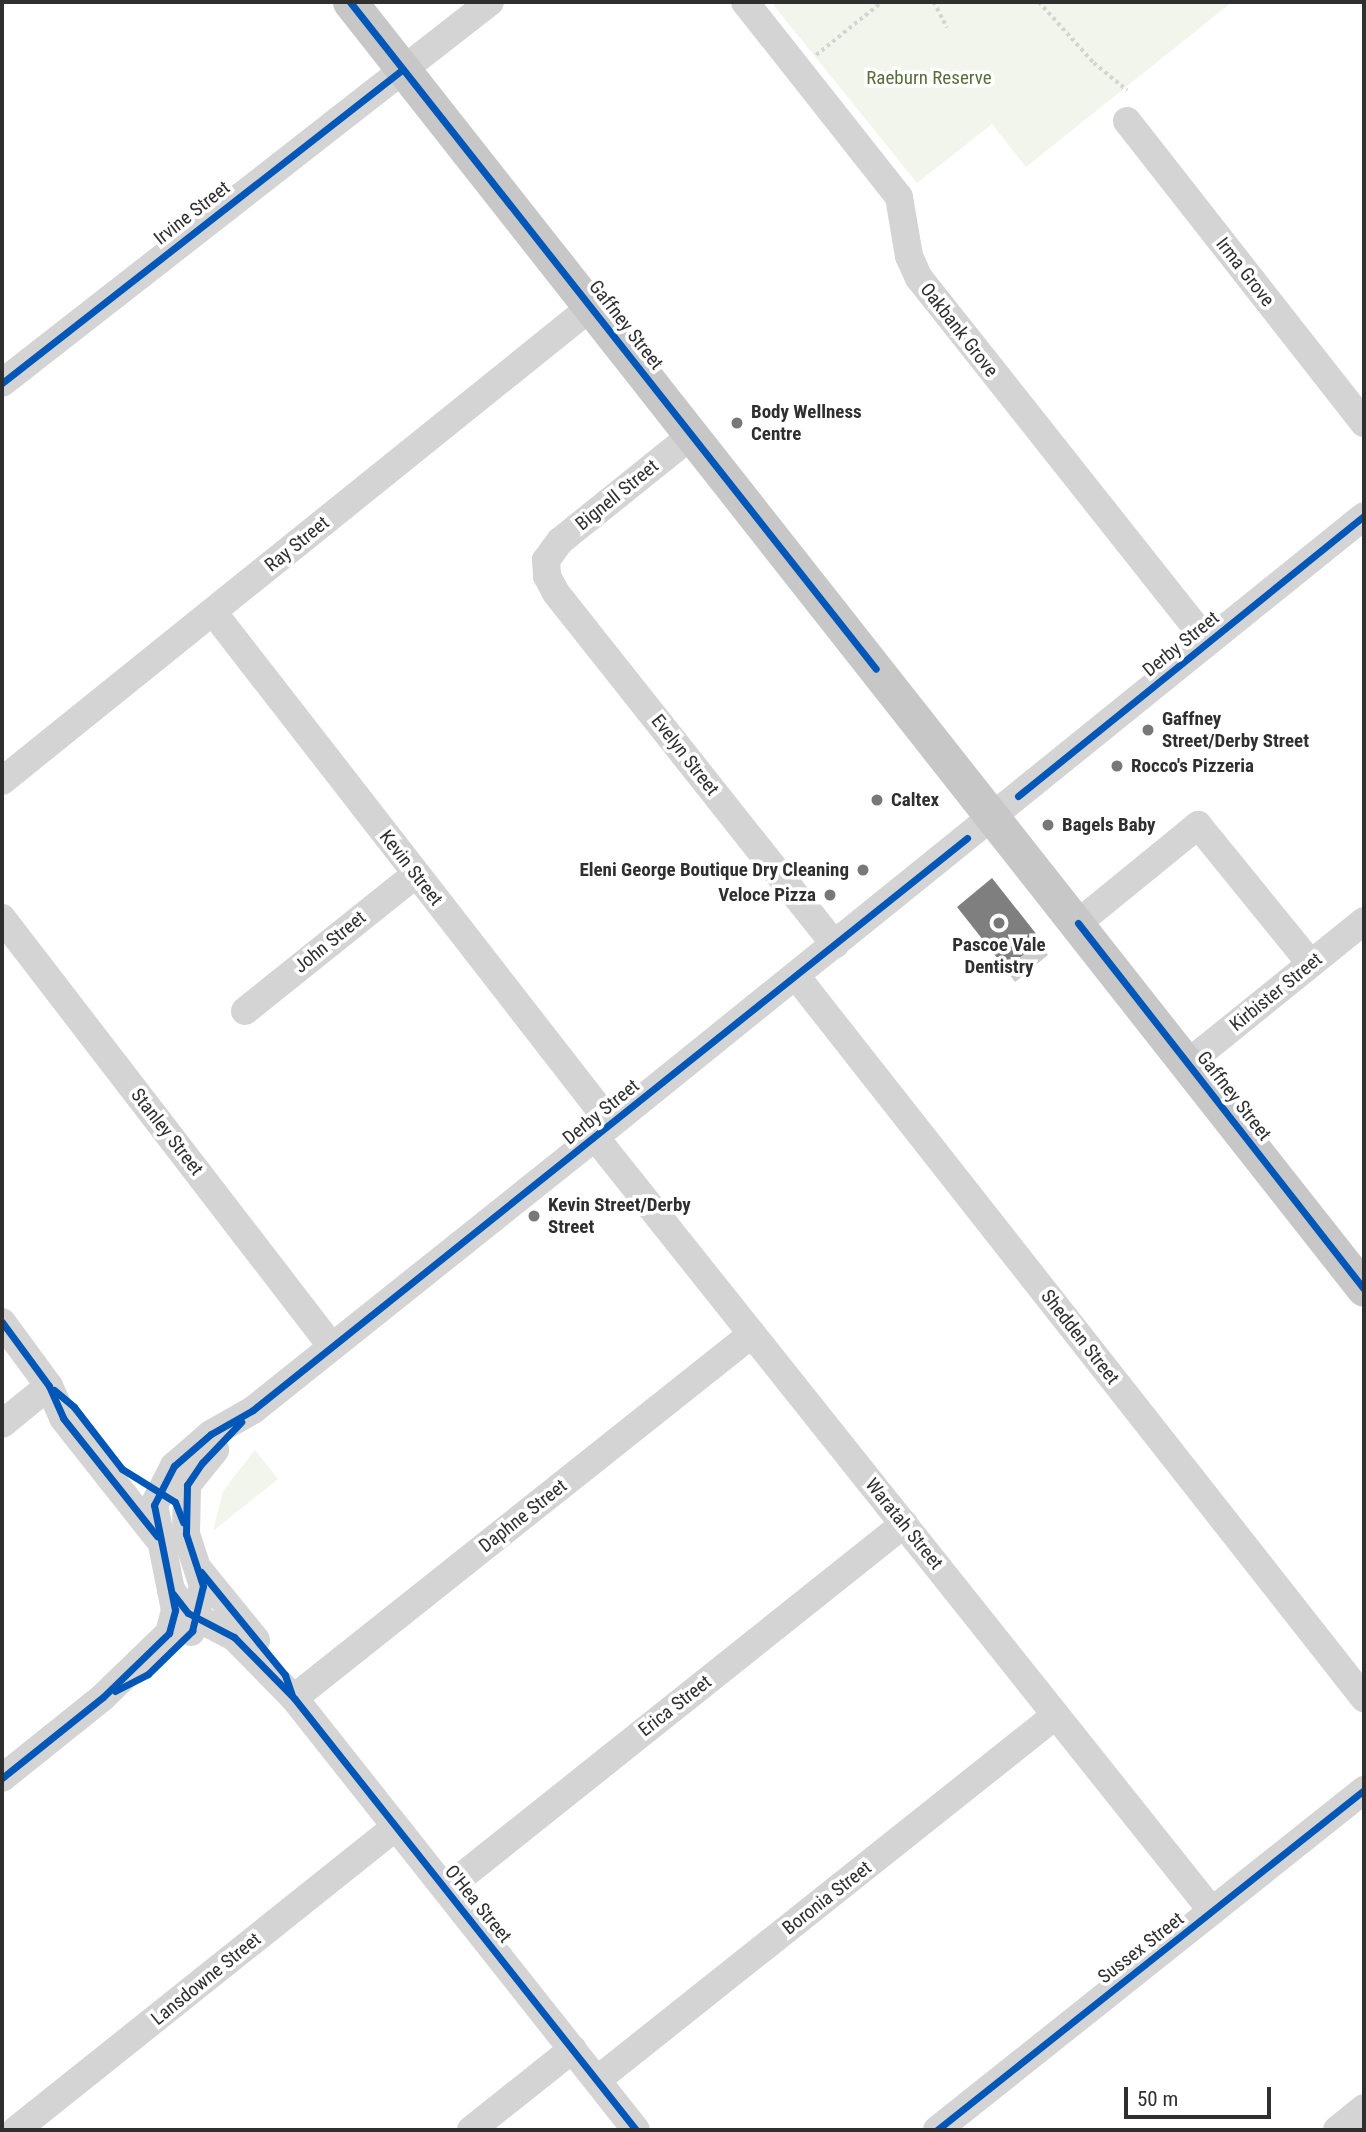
<!DOCTYPE html>
<html>
<head>
<meta charset="utf-8">
<style>
	body { margin:0 }
	#map { position:relative; width:1366px; height:2132px; overflow:hidden; background:#fff; font-family:"Roboto Condensed",sans-serif }
	div>[style] { position:absolute }
	.green>* { inset:0; background:#f2f5ec }
	.shadow>* { inset:0; background:#0003 }
	.building>* { inset:0; background:#7f7f7f }
	.path>* { height:3.5px; margin-top:-1.75px; transform-origin:0; background:repeating-linear-gradient(90deg,#d4d4d4 0 3.5px,transparent 0 7px) }
	.minor>* { height:28px; margin:-14px; padding:0 14px; transform-origin:14px; border-radius:14px; background:#d4d4d4 }
	.major>* { height:35px; margin:-17.5px; padding:0 17.5px; transform-origin:17.5px; border-radius:17.5px; background:#c7c7c7 }
	.cycleway>* { height:7px; margin:-3.5px; padding:0 3.5px; transform-origin:3.5px; border-radius:3.5px; background:#0057b8 }
	.dots>* { width:19px; height:19px; translate:-50% -50%; box-sizing:border-box; border:4px solid #fff; border-radius:50% }
	span { translate:-50% -50%; white-space:nowrap; text-align:center; line-height:1.15; -webkit-text-stroke:7px #fff; paint-order:stroke }
	.park-label { font-size:19px; color:#576e39 }
	.street-label { font-size:19px; color:#2f2f2f }
	.poi-label { font-size:19px; color:#2f2f2f; font-weight:700 }
	.left { translate:0 -50%; text-align:left }
	.right { translate:-100% -50%; text-align:right }
	.frame { position:absolute; inset:0; border:4px solid #2f2f2f; pointer-events:none }
	.scale { position:absolute; left:1124px; top:2087px; width:147px; height:32px; box-sizing:border-box; border:4px solid #2f2f2f; border-top:0; padding-left:9px; font-size:21px; line-height:24px; white-space:nowrap; color:#2f2f2f; -webkit-text-stroke:5px #fff; paint-order:stroke }
</style>
</head>
<body>
<div id="map">
	<div class="green">
		<i style="clip-path:polygon(771px 2px,1232px 2px,1026px 167px,992px 124px,917px 183px)"></i>
		<i style="clip-path:polygon(255px 1450px,278px 1479px,213px 1531px,223px 1491px)"></i>
	</div>
	<div class="shadow">
		<i style="clip-path:polygon(991px 881px,1048px 955px,1015px 982px,959px 907px)"></i>
	</div>
	<div class="building">
		<i style="clip-path:polygon(992px 878px,1041px 940px,1006px 969px,957px 907px)"></i>
	</div>
	<div class="path">
		<i style="left:934px;top:2px;width:29px;rotate:63deg"></i>
		<i style="left:1039px;top:2px;width:82px;rotate:48deg"></i>
		<i style="left:1094px;top:63px;width:43px;rotate:39.3deg"></i>
		<i style="left:816px;top:55px;width:85px;rotate:-38.8deg"></i>
	</div>
	<div class="minor">
		<i style="left:745px;top:2px;width:248px;rotate:51.7deg"></i>
		<i style="left:899px;top:197px;width:60px;rotate:80.4deg"></i>
		<i style="left:909px;top:256px;width:24px;rotate:66deg"></i>
		<i style="left:919px;top:278px;width:464px;rotate:51.6deg"></i>
		<i style="left:1127px;top:121px;width:384px;rotate:51.9deg"></i>
		<i style="left:2px;top:383px;width:619px;rotate:-37.98deg"></i>
		<i style="left:692px;top:435px;width:169px;rotate:141.2deg"></i>
		<i style="left:560px;top:541px;width:24px;rotate:126deg"></i>
		<i style="left:546px;top:560px;width:16px;rotate:86deg"></i>
		<i style="left:547px;top:576px;width:19px;rotate:62deg"></i>
		<i style="left:556px;top:593px;width:449px;rotate:51.6deg"></i>
		<i style="left:213px;top:612px;width:648px;rotate:52.14deg"></i>
		<i style="left:2px;top:781px;width:756px;rotate:-38.83deg"></i>
		<i style="left:2px;top:918px;width:541px;rotate:52.43deg"></i>
		<i style="left:1078px;top:923px;width:155px;rotate:-39.2deg"></i>
		<i style="left:1198px;top:825px;width:179px;rotate:50.9deg"></i>
		<i style="left:796px;top:976px;width:919px;rotate:51.81deg"></i>
		<i style="left:245px;top:1011px;width:219px;rotate:-38.7deg"></i>
		<i style="left:1188px;top:1063px;width:226px;rotate:-38.9deg"></i>
		<i style="left:595px;top:1137px;width:990px;rotate:51.44deg"></i>
		<i style="left:2px;top:1322px;width:79px;rotate:53.7deg"></i>
		<i style="left:49px;top:1386px;width:35px;rotate:66deg"></i>
		<i style="left:63px;top:1418px;width:152px;rotate:51.7deg"></i>
		<i style="left:2px;top:1424px;width:60px;rotate:-39deg"></i>
		<i style="left:200px;top:1571px;width:89px;rotate:50.9deg"></i>
		<i style="left:171px;top:1590px;width:29px;rotate:54deg"></i>
		<i style="left:188px;top:1613px;width:52px;rotate:27.6deg"></i>
		<i style="left:234px;top:1637px;width:86px;rotate:45.5deg"></i>
		<i style="left:294px;top:1698px;width:551px;rotate:51.63deg"></i>
		<i style="left:191px;top:1632px;width:48px;rotate:-75.4deg"></i>
		<i style="left:203px;top:1586px;width:55px;rotate:-108.1deg"></i>
		<i style="left:186px;top:1534px;width:49px;rotate:-88.8deg"></i>
		<i style="left:187px;top:1485px;width:45px;rotate:-51.3deg"></i>
		<i style="left:294px;top:1698px;width:585px;rotate:-38.48deg"></i>
		<i style="left:2px;top:1778px;width:129px;rotate:-38.7deg"></i>
		<i style="left:103px;top:1697px;width:92px;rotate:-44.1deg"></i>
		<i style="left:169px;top:1633px;width:24px;rotate:-75deg"></i>
		<i style="left:175px;top:1610px;width:107px;rotate:-101.3deg"></i>
		<i style="left:154px;top:1505px;width:44px;rotate:-62.9deg"></i>
		<i style="left:174px;top:1466px;width:49px;rotate:-40.9deg"></i>
		<i style="left:211px;top:1434px;width:48px;rotate:-29.7deg"></i>
		<i style="left:253px;top:1410px;width:438px;rotate:-38.6deg"></i>
		<i style="left:595px;top:1137px;width:988px;rotate:-38.92deg"></i>
		<i style="left:446px;top:1889px;width:586px;rotate:-38.55deg"></i>
		<i style="left:597px;top:2080px;width:586px;rotate:-38.49deg"></i>
		<i style="left:16px;top:2130px;width:486px;rotate:-38.6deg"></i>
		<i style="left:471px;top:2130px;width:130px;rotate:-38.5deg"></i>
		<i style="left:937px;top:2130px;width:546px;rotate:-38.53deg"></i>
		<i style="left:1337px;top:2130px;width:35px;rotate:-39deg"></i>
	</div>
	<div class="major">
		<i style="left:350px;top:2px;width:1638px;rotate:51.77deg"></i>
	</div>
	<div class="cycleway">
		<i style="left:350px;top:2px;width:849px;rotate:51.74deg"></i>
		<i style="left:2px;top:383px;width:509px;rotate:-38.06deg"></i>
		<i style="left:1018px;top:796px;width:445px;rotate:-39deg"></i>
		<i style="left:1078px;top:923px;width:464px;rotate:52deg"></i>
		<i style="left:2px;top:1322px;width:79px;rotate:53.7deg"></i>
		<i style="left:49px;top:1386px;width:35px;rotate:66deg"></i>
		<i style="left:63px;top:1418px;width:151px;rotate:51.5deg"></i>
		<i style="left:54px;top:1390px;width:26px;rotate:40deg"></i>
		<i style="left:74px;top:1407px;width:78px;rotate:52.3deg"></i>
		<i style="left:122px;top:1469px;width:62px;rotate:31.9deg"></i>
		<i style="left:175px;top:1502px;width:22px;rotate:68deg"></i>
		<i style="left:201px;top:1572px;width:133px;rotate:50.8deg"></i>
		<i style="left:285px;top:1675px;width:21px;rotate:71deg"></i>
		<i style="left:173px;top:1594px;width:24px;rotate:52deg"></i>
		<i style="left:188px;top:1613px;width:52px;rotate:27.6deg"></i>
		<i style="left:234px;top:1637px;width:86px;rotate:45.5deg"></i>
		<i style="left:294px;top:1698px;width:551px;rotate:51.63deg"></i>
		<i style="left:115px;top:1691px;width:37px;rotate:-27deg"></i>
		<i style="left:148px;top:1674px;width:62px;rotate:-44.3deg"></i>
		<i style="left:192px;top:1631px;width:46px;rotate:-76.3deg"></i>
		<i style="left:203px;top:1586px;width:55px;rotate:-108.1deg"></i>
		<i style="left:186px;top:1534px;width:49px;rotate:-88.8deg"></i>
		<i style="left:187px;top:1485px;width:27px;rotate:-56deg"></i>
		<i style="left:202px;top:1463px;width:57px;rotate:-46.4deg"></i>
		<i style="left:2px;top:1778px;width:129px;rotate:-38.7deg"></i>
		<i style="left:103px;top:1697px;width:92px;rotate:-44.1deg"></i>
		<i style="left:169px;top:1633px;width:24px;rotate:-75deg"></i>
		<i style="left:175px;top:1610px;width:107px;rotate:-101.3deg"></i>
		<i style="left:154px;top:1505px;width:44px;rotate:-62.9deg"></i>
		<i style="left:174px;top:1466px;width:49px;rotate:-40.9deg"></i>
		<i style="left:211px;top:1434px;width:48px;rotate:-29.7deg"></i>
		<i style="left:253px;top:1410px;width:915px;rotate:-38.7deg"></i>
		<i style="left:937px;top:2130px;width:546px;rotate:-38.53deg"></i>
	</div>
	<div class="dots">
		<i style="left:737px;top:423px;background:#787878"></i>
		<i style="left:1148px;top:730px;background:#787878"></i>
		<i style="left:1117px;top:766px;background:#787878"></i>
		<i style="left:877px;top:800px;background:#787878"></i>
		<i style="left:1048px;top:825px;background:#787878"></i>
		<i style="left:863px;top:870px;background:#787878"></i>
		<i style="left:830px;top:895px;background:#787878"></i>
		<i style="left:999px;top:923px;background:#787878"></i>
		<i style="left:534px;top:1216px;background:#787878"></i>
	</div>
	<div class="park-label">
		<span style="left:929px;top:78px">Raeburn Reserve</span>
	</div>
	<div class="street-label">
		<span style="left:192px;top:213px;rotate:-38deg">Irvine Street</span>
		<span style="left:1245px;top:272px;rotate:52deg">Irma Grove</span>
		<span style="left:626px;top:325px;rotate:52deg">Gaffney Street</span>
		<span style="left:959px;top:330px;rotate:52deg">Oakbank Grove</span>
		<span style="left:617px;top:495px;rotate:-39deg">Bignell Street</span>
		<span style="left:297px;top:544px;rotate:-39deg">Ray Street</span>
		<span style="left:1181px;top:644px;rotate:-39deg">Derby Street</span>
		<span style="left:685px;top:755px;rotate:52deg">Evelyn Street</span>
		<span style="left:411px;top:868px;rotate:52deg">Kevin Street</span>
		<span style="left:330px;top:942px;rotate:-39deg">John Street</span>
		<span style="left:1276px;top:992px;rotate:-39deg">Kirbister Street</span>
		<span style="left:1234px;top:1096px;rotate:52deg">Gaffney Street</span>
		<span style="left:601px;top:1112px;rotate:-39deg">Derby Street</span>
		<span style="left:167px;top:1132px;rotate:52deg">Stanley Street</span>
		<span style="left:1080px;top:1337px;rotate:52deg">Shedden Street</span>
		<span style="left:523px;top:1516px;rotate:-38deg">Daphne Street</span>
		<span style="left:904px;top:1524px;rotate:51deg">Waratah Street</span>
		<span style="left:675px;top:1706px;rotate:-38deg">Erica Street</span>
		<span style="left:827px;top:1898px;rotate:-38deg">Boronia Street</span>
		<span style="left:478px;top:1904px;rotate:51deg">O'Hea Street</span>
		<span style="left:1141px;top:1948px;rotate:-38deg">Sussex Street</span>
		<span style="left:206px;top:1979px;rotate:-39deg">Lansdowne Street</span>
	</div>
	<div class="poi-label">
		<span class="left" style="left:751px;top:423px">Body Wellness<br>Centre</span>
		<span class="left" style="left:1162px;top:730px">Gaffney<br>Street/Derby Street</span>
		<span class="left" style="left:1131px;top:766px">Rocco's Pizzeria</span>
		<span class="left" style="left:891px;top:800px">Caltex</span>
		<span class="left" style="left:1062px;top:825px">Bagels Baby</span>
		<span class="right" style="left:849px;top:870px">Eleni George Boutique Dry Cleaning</span>
		<span class="right" style="left:816px;top:895px">Veloce Pizza</span>
		<span style="left:999px;top:956px">Pascoe Vale<br>Dentistry</span>
		<span class="left" style="left:548px;top:1216px">Kevin Street/Derby<br>Street</span>
	</div>
	<div class="frame"></div>
	<div class="scale">50 m</div>
</div>
</body>
</html>
